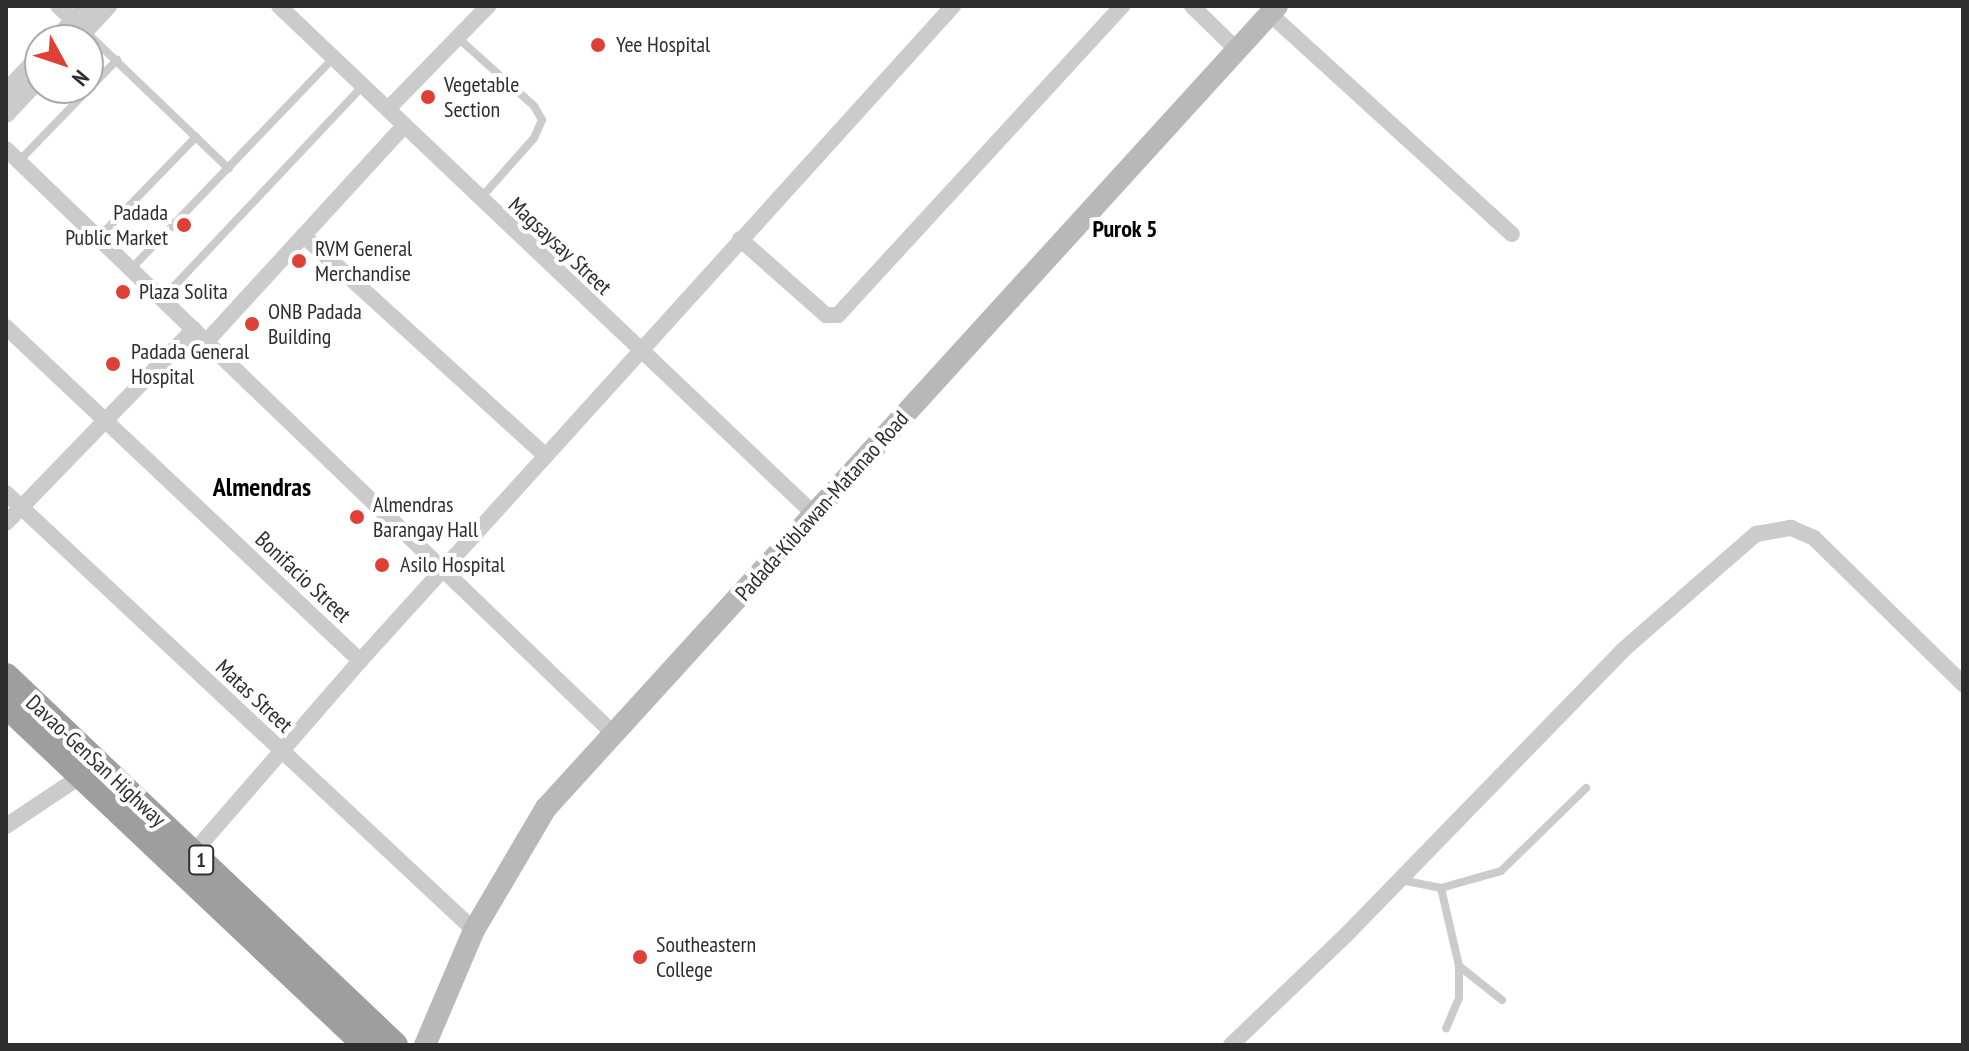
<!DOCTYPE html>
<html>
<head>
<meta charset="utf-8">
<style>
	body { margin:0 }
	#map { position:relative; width:1969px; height:1051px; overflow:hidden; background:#fff; font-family:"PT Sans Narrow",sans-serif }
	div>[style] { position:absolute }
	.service>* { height:8px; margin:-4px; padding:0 4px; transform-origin:4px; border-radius:4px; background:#cbcbcb }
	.minor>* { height:16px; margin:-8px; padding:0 8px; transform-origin:8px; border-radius:8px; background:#cbcbcb }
	.tertiary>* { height:18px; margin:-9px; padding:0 9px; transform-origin:9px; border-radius:9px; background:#cbcbcb }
	.secondary>* { height:22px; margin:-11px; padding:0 11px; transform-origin:11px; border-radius:11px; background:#b8b8b8 }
	.trunk>* { height:26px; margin:-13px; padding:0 13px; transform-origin:13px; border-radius:13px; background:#9e9e9e }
	.dots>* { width:22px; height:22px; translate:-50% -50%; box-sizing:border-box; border:4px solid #fff; border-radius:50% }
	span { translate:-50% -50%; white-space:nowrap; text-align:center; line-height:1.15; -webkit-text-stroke:8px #fff; paint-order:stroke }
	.shield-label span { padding:2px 6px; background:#fff; border:2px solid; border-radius:6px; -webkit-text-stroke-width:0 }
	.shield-label { font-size:20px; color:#2e2e2e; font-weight:700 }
	.poi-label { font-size:22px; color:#2e2e2e }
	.left { translate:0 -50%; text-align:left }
	.right { translate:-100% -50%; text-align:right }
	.street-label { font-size:22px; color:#2e2e2e }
	.neighbourhood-label { font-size:24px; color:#000; font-weight:700 }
	.quarter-label { font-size:26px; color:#000; font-weight:700 }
	.frame { position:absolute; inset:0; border:8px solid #2e2e2e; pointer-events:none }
	.north { position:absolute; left:24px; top:24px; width:80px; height:80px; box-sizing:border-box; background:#fff; border:2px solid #ababab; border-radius:50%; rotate:130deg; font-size:22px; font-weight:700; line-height:32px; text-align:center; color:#2e2e2e }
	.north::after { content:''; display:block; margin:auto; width:28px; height:36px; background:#df4036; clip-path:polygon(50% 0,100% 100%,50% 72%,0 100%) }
</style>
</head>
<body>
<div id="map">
	<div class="service">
		<i style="left:85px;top:31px;width:199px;rotate:43.8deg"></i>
		<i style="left:458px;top:38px;width:102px;rotate:41.8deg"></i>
		<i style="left:534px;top:106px;width:16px;rotate:60deg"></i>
		<i style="left:542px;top:120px;width:20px;rotate:114deg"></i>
		<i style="left:534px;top:138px;width:80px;rotate:131.5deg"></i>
		<i style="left:19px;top:161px;width:141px;rotate:-45.9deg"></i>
		<i style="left:98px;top:238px;width:141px;rotate:-45.9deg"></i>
		<i style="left:130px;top:270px;width:294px;rotate:-46.2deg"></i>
		<i style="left:162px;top:299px;width:293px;rotate:-46.7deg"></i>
		<i style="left:1401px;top:880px;width:41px;rotate:11.3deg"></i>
		<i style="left:1441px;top:888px;width:62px;rotate:-15.8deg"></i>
		<i style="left:1501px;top:871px;width:119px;rotate:-44.3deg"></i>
		<i style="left:1441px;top:888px;width:80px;rotate:77deg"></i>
		<i style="left:1459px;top:966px;width:32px;rotate:90deg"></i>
		<i style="left:1459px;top:998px;width:33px;rotate:113deg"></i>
		<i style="left:1459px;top:966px;width:55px;rotate:38.3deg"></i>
	</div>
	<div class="minor">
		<i style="left:58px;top:6px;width:34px;rotate:43deg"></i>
		<i style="left:279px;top:6px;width:739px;rotate:43.52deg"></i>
		<i style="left:1192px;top:6px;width:63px;rotate:44.4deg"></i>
		<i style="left:1270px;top:14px;width:327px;rotate:42.3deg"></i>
		<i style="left:388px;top:109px;width:144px;rotate:-45.8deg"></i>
		<i style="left:6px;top:149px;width:844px;rotate:43.9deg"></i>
		<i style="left:304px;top:236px;width:326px;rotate:42.3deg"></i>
		<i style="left:740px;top:239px;width:115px;rotate:41.5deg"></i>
		<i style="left:826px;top:315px;width:12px"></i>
		<i style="left:838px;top:315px;width:420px;rotate:-47.4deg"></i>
		<i style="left:6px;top:327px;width:487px;rotate:43.3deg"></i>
		<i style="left:206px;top:342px;width:294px;rotate:-47.5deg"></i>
		<i style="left:6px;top:493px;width:640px;rotate:43.04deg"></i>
		<i style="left:6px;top:523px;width:270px;rotate:-45.9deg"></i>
		<i style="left:6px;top:826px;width:90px;rotate:-33.7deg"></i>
		<i style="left:193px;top:853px;width:254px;rotate:-49deg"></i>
		<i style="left:360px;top:661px;width:884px;rotate:-47.84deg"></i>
		<i style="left:1231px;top:1045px;width:162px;rotate:-43.7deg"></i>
		<i style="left:1348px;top:933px;width:395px;rotate:-45.8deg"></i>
		<i style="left:1623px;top:650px;width:176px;rotate:-41.1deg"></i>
		<i style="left:1756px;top:534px;width:36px;rotate:-10deg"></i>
		<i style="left:1791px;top:528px;width:25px;rotate:23deg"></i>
		<i style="left:1814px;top:538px;width:209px;rotate:44.4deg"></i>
	</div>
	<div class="tertiary">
		<i style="left:55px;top:40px;width:47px;rotate:-45.9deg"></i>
		<i style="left:76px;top:40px;width:47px;rotate:-46.7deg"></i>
		<i style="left:6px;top:92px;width:50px;rotate:-46.6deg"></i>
		<i style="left:6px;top:114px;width:50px;rotate:-46.6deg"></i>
	</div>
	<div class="secondary">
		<i style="left:425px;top:1045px;width:125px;rotate:-66.9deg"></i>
		<i style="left:474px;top:930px;width:142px;rotate:-59.5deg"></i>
		<i style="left:546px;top:808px;width:1085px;rotate:-47.65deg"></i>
	</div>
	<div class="trunk">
		<i style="left:6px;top:676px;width:536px;rotate:43.49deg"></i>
		<i style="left:6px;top:705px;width:494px;rotate:43.4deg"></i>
	</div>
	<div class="dots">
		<i style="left:598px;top:45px;background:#df4036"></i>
		<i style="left:428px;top:97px;background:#df4036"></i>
		<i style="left:184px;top:225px;background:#df4036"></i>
		<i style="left:299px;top:261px;background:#df4036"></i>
		<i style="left:123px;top:292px;background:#df4036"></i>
		<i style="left:252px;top:324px;background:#df4036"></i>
		<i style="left:113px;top:364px;background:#df4036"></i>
		<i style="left:357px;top:517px;background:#df4036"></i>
		<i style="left:382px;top:565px;background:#df4036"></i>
		<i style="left:640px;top:957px;background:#df4036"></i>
	</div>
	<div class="shield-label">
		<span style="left:201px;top:860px">1</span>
	</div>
	<div class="poi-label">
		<span class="left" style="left:616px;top:45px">Yee Hospital</span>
		<span class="left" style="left:444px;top:97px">Vegetable<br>Section</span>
		<span class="right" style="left:168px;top:225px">Padada<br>Public Market</span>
		<span class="left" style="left:315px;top:261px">RVM General<br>Merchandise</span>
		<span class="left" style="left:139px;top:292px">Plaza Solita</span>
		<span class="left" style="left:268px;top:324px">ONB Padada<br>Building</span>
		<span class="left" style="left:131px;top:364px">Padada General<br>Hospital</span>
		<span class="left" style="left:373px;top:517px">Almendras<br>Barangay Hall</span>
		<span class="left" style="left:400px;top:565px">Asilo Hospital</span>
		<span class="left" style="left:656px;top:957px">Southeastern<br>College</span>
	</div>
	<div class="street-label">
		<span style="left:560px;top:246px;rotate:43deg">Magsaysay Street</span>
		<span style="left:822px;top:506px;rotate:-48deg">Padada-Kiblawan-Matanao Road</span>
		<span style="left:303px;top:577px;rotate:43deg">Bonifacio Street</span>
		<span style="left:254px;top:696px;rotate:43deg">Matas Street</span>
		<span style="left:96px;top:761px;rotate:43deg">Davao-GenSan Highway</span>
	</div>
	<div class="neighbourhood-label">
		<span style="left:1125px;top:229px">Purok 5</span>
	</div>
	<div class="quarter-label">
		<span style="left:262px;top:487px">Almendras</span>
	</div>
	<div class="frame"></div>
	<div class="north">N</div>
</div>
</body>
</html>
